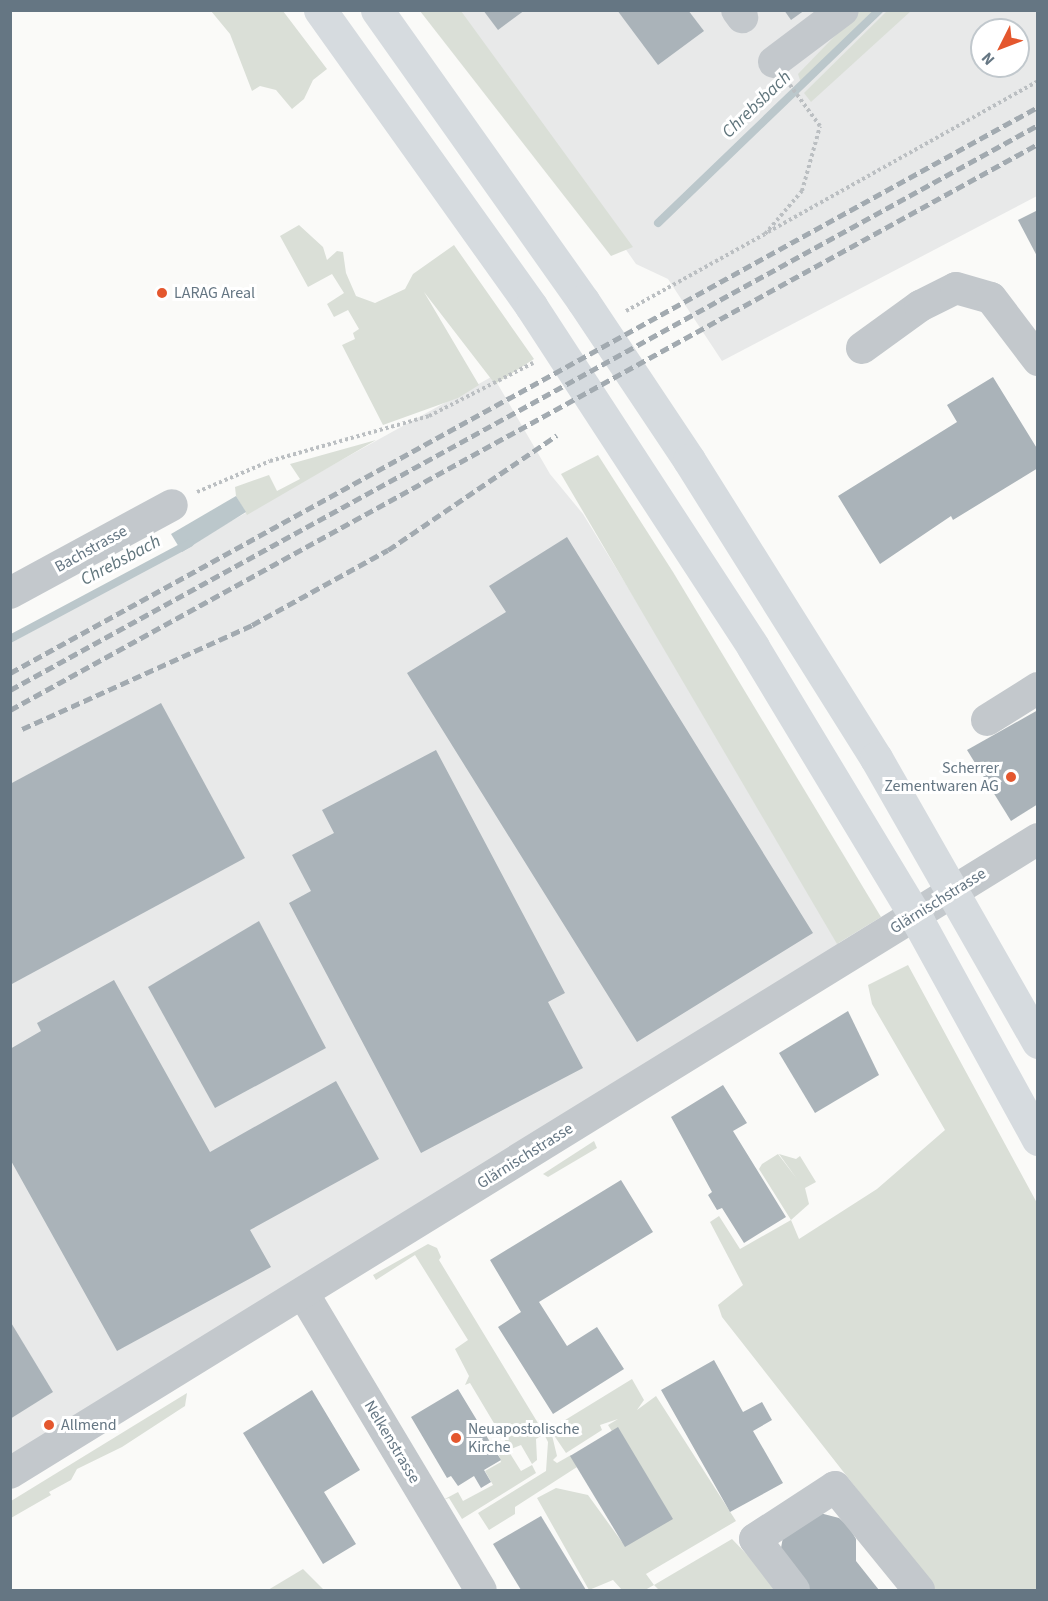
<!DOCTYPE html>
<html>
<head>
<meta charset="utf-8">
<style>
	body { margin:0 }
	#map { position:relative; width:1048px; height:1601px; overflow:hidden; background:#fafaf8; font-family:"Source Sans 3",sans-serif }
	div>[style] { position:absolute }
	.built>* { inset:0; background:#e8e9e9 }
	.green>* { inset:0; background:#dadfd7 }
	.water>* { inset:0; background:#bbc7cb }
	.stream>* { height:8px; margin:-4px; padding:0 4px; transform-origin:4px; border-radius:4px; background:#bbc7cb }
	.building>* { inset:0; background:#aab3b9 }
	.path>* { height:4px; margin-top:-2px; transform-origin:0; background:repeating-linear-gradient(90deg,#bbbfc2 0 3px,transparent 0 6px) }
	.minor>* { height:32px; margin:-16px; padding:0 16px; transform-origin:16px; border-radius:16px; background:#c3c8cc }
	.highway>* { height:33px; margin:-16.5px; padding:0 16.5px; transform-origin:16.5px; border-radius:16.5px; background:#d6dbdf }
	.rail>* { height:4.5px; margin-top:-2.25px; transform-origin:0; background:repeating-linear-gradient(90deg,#a2aab0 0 9px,transparent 0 13.5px) }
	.dots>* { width:16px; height:16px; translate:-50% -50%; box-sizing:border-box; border:3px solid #fff; border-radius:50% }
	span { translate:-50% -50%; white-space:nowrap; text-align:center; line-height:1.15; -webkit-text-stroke:6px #fff; paint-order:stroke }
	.poi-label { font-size:16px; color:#657683 }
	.left { translate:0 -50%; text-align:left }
	.right { translate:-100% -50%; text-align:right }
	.street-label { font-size:16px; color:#657683 }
	.water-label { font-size:18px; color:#60757c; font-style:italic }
	.frame { position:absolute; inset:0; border:12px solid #657683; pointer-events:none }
	.north { position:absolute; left:970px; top:18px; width:60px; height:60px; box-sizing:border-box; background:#fff; border:2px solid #c1c8cd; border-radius:50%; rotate:228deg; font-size:16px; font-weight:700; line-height:24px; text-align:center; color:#657683 }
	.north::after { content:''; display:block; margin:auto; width:21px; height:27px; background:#e4572e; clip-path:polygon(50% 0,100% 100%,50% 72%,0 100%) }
</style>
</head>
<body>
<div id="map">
	<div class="built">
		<i style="clip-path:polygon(evenodd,459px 11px,1037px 11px,1037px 196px,722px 361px,668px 279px,636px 264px,459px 11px,982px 30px,1018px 30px,1018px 66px,982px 66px,982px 30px)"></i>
		<i style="clip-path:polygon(493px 376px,550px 474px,583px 514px,822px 905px,846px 959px,11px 1473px,11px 643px)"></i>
	</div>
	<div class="green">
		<i style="clip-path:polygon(888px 10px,911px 11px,811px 102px,804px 93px)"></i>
		<i style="clip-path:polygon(211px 11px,283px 11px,327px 69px,313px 80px,304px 99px,292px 109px,276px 90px,260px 86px,252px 91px,230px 34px)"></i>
		<i style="clip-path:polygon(420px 11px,461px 11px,633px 247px,611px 256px)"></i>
		<i style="clip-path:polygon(859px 11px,880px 11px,802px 86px,798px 74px)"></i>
		<i style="clip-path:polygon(299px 225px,323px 247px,327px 260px,337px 251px,343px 252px,346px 273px,356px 296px,375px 303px,405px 289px,413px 274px,454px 245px,534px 359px,495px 384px,424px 292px,479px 385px,458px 398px,383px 425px,342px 345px,355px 339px,353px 333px,359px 329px,348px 310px,334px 317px,327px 304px,344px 293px,332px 274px,308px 287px,280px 236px)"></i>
		<i style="clip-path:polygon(376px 440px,247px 515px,236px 496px,235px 487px,269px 475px,277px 491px,300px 479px,290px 464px)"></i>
		<i style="clip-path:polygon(598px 455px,673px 572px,881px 917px,837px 944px,561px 474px)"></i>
		<i style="clip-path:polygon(908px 965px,1037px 1203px,1037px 1590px,936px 1590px,722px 1317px,718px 1305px,743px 1285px,710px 1222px,719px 1216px,740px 1249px,791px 1220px,759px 1169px,762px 1164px,778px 1154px,797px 1179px,779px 1154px,796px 1159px,800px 1156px,816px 1182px,805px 1188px,809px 1204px,791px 1220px,799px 1239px,877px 1189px,945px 1130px,872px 1004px,868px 985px)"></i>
		<i style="clip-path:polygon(594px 1141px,597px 1148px,548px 1177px,543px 1174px)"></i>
		<i style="clip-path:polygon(428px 1244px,437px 1248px,441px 1257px,439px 1260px,544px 1433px,632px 1379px,644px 1400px,637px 1410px,656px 1396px,736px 1521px,646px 1574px,654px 1585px,732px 1539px,781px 1590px,659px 1590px,654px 1585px,645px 1590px,622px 1590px,613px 1580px,589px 1590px,537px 1498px,556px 1488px,588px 1495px,622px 1542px,644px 1481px,608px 1425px,618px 1419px,600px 1425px,602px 1430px,566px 1453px,551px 1431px,557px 1456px,553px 1460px,557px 1463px,571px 1455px,577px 1467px,515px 1507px,515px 1514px,489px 1530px,478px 1513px,546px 1471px,548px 1442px,544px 1434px,536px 1439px,537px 1460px,532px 1464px,521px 1445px,511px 1449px,501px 1435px,470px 1383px,465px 1385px,469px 1376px,455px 1349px,468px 1340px,415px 1255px,376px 1280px,373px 1275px)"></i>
		<i style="clip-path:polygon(187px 1393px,185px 1406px,122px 1447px,77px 1469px,71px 1480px,49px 1492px,51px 1495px,11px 1518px,11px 1501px)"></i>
		<i style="clip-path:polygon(506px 1447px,521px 1471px,532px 1465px,536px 1473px,462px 1519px,449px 1498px,443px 1500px,458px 1492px,463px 1501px,493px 1485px,485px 1471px,501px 1462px,498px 1452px)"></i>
		<i style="clip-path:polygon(303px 1569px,324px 1590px,268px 1590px)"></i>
	</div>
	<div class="water">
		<i style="clip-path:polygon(236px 496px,246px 512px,182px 552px,171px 534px)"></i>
	</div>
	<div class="stream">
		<i style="left:658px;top:223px;width:307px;rotate:-43.9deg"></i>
		<i style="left:10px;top:639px;width:204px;rotate:-28.1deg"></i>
	</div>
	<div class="building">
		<i style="clip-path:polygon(483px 10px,525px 10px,498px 30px)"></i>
		<i style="clip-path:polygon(617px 10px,688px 10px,704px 31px,658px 65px)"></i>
		<i style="clip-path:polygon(784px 10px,805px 10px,791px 20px)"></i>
		<i style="clip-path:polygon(1038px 210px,1038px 258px,1018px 220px)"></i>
		<i style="clip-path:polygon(993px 377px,1038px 450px,1038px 468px,953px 520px,951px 516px,880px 564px,838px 496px,957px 422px,947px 405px)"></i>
		<i style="clip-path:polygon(567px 537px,813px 933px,637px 1042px,407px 673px,506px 612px,489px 586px)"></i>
		<i style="clip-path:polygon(161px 703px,245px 858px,10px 985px,10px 784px)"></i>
		<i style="clip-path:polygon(1038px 710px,1038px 804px,1011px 821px,967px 750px)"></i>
		<i style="clip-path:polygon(436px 750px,565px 993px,548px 1002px,583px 1068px,421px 1153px,289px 903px,311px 891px,292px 855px,334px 833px,322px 810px)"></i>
		<i style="clip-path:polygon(259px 921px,326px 1048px,215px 1108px,148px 987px)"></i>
		<i style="clip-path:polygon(114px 980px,210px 1152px,336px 1081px,379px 1159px,250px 1230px,271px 1267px,117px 1351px,10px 1159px,10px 1049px,41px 1031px,37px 1023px)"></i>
		<i style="clip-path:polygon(848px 1011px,879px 1075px,815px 1113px,779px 1053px)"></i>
		<i style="clip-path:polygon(723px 1085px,747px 1123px,733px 1131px,786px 1217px,744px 1243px,722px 1208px,717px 1210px,708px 1195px,712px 1192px,671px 1117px)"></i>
		<i style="clip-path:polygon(621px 1180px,653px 1232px,539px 1302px,567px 1346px,597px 1327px,624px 1369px,553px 1414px,498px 1327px,521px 1312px,490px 1260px)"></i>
		<i style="clip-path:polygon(10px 1321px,53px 1392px,10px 1419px)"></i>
		<i style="clip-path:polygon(714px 1360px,743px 1412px,762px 1402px,772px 1420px,753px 1431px,783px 1483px,730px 1512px,661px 1390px)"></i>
		<i style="clip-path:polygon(458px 1389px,501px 1460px,484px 1470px,491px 1482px,481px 1488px,474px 1476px,458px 1486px,451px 1476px,447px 1478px,411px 1417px)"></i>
		<i style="clip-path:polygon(312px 1390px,360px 1470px,324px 1492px,356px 1544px,323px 1564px,243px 1433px)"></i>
		<i style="clip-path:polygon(618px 1427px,673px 1519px,625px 1547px,570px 1456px)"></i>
		<i style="clip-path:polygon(816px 1512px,839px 1518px,849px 1527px,856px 1539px,856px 1561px,879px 1590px,796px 1590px,781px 1548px,783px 1537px)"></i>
		<i style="clip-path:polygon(541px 1516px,586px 1590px,521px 1590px,493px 1544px)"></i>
	</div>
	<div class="path">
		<i style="left:768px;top:232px;width:309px;rotate:-29.2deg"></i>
		<i style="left:626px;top:311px;width:159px;rotate:-29deg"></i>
		<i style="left:765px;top:234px;width:57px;rotate:-49.3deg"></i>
		<i style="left:802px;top:191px;width:67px;rotate:-74.5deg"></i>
		<i style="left:820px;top:126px;width:51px;rotate:-126.2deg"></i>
		<i style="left:197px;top:492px;width:79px;rotate:-23deg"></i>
		<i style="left:270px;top:461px;width:165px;rotate:-15.8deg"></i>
		<i style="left:429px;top:416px;width:117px;rotate:-27deg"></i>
	</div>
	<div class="minor">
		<i style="left:737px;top:10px;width:9px;rotate:54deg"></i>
		<i style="left:774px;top:62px;width:86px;rotate:-37deg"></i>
		<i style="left:862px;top:348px;width:72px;rotate:-35.9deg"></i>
		<i style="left:920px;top:306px;width:40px;rotate:-26.6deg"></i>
		<i style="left:956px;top:288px;width:36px;rotate:16deg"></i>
		<i style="left:991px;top:298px;width:78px;rotate:52.8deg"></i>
		<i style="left:10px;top:593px;width:184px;rotate:-28.5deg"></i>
		<i style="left:987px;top:720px;width:60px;rotate:-32.1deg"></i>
		<i style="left:303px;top:1293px;width:346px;rotate:59.1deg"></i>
		<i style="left:10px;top:1473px;width:1208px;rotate:-31.66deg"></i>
		<i style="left:794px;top:1590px;width:64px;rotate:-127.4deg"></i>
		<i style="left:755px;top:1539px;width:95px;rotate:-33deg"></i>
		<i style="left:835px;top:1487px;width:133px;rotate:50.8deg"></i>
	</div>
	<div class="highway">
		<i style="left:320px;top:10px;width:364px;rotate:54.5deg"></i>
		<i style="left:531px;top:306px;width:407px;rotate:56.9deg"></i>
		<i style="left:753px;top:647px;width:320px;rotate:58.9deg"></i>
		<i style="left:918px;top:921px;width:249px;rotate:61.2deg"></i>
		<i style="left:377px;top:10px;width:357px;rotate:54.7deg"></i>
		<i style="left:583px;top:301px;width:191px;rotate:56.3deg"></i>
		<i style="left:689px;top:460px;width:352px;rotate:57.9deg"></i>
		<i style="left:876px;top:758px;width:327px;rotate:60.3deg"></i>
	</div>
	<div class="rail">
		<i style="left:10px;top:673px;width:1174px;rotate:-28.84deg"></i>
		<i style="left:10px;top:690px;width:1173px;rotate:-28.79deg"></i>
		<i style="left:10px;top:710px;width:1174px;rotate:-28.84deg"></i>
		<i style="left:22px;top:729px;width:252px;rotate:-24.3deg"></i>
		<i style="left:252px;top:625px;width:155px;rotate:-28.9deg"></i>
		<i style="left:388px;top:550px;width:204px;rotate:-34.2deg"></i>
	</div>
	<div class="dots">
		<i style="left:162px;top:293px;background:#e4572e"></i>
		<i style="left:1011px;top:777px;background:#e4572e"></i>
		<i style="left:49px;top:1425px;background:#e4572e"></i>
		<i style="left:456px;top:1438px;background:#e4572e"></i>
	</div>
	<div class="poi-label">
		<span class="left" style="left:174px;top:293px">LARAG Areal</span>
		<span class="right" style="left:999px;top:777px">Scherrer<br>Zementwaren AG</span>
		<span class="left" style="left:61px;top:1425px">Allmend</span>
		<span class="left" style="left:468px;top:1438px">Neuapostolische<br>Kirche</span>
	</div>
	<div class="street-label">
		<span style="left:91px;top:549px;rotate:-29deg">Bachstrasse</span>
		<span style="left:938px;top:901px;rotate:-32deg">Glärnischstrasse</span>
		<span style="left:525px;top:1156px;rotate:-32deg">Glärnischstrasse</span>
		<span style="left:392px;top:1442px;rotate:59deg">Nelkenstrasse</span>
	</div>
	<div class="water-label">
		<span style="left:757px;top:105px;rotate:-44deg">Chrebsbach</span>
		<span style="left:121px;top:561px;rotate:-28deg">Chrebsbach</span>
	</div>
	<div class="frame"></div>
	<div class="north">N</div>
</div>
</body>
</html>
